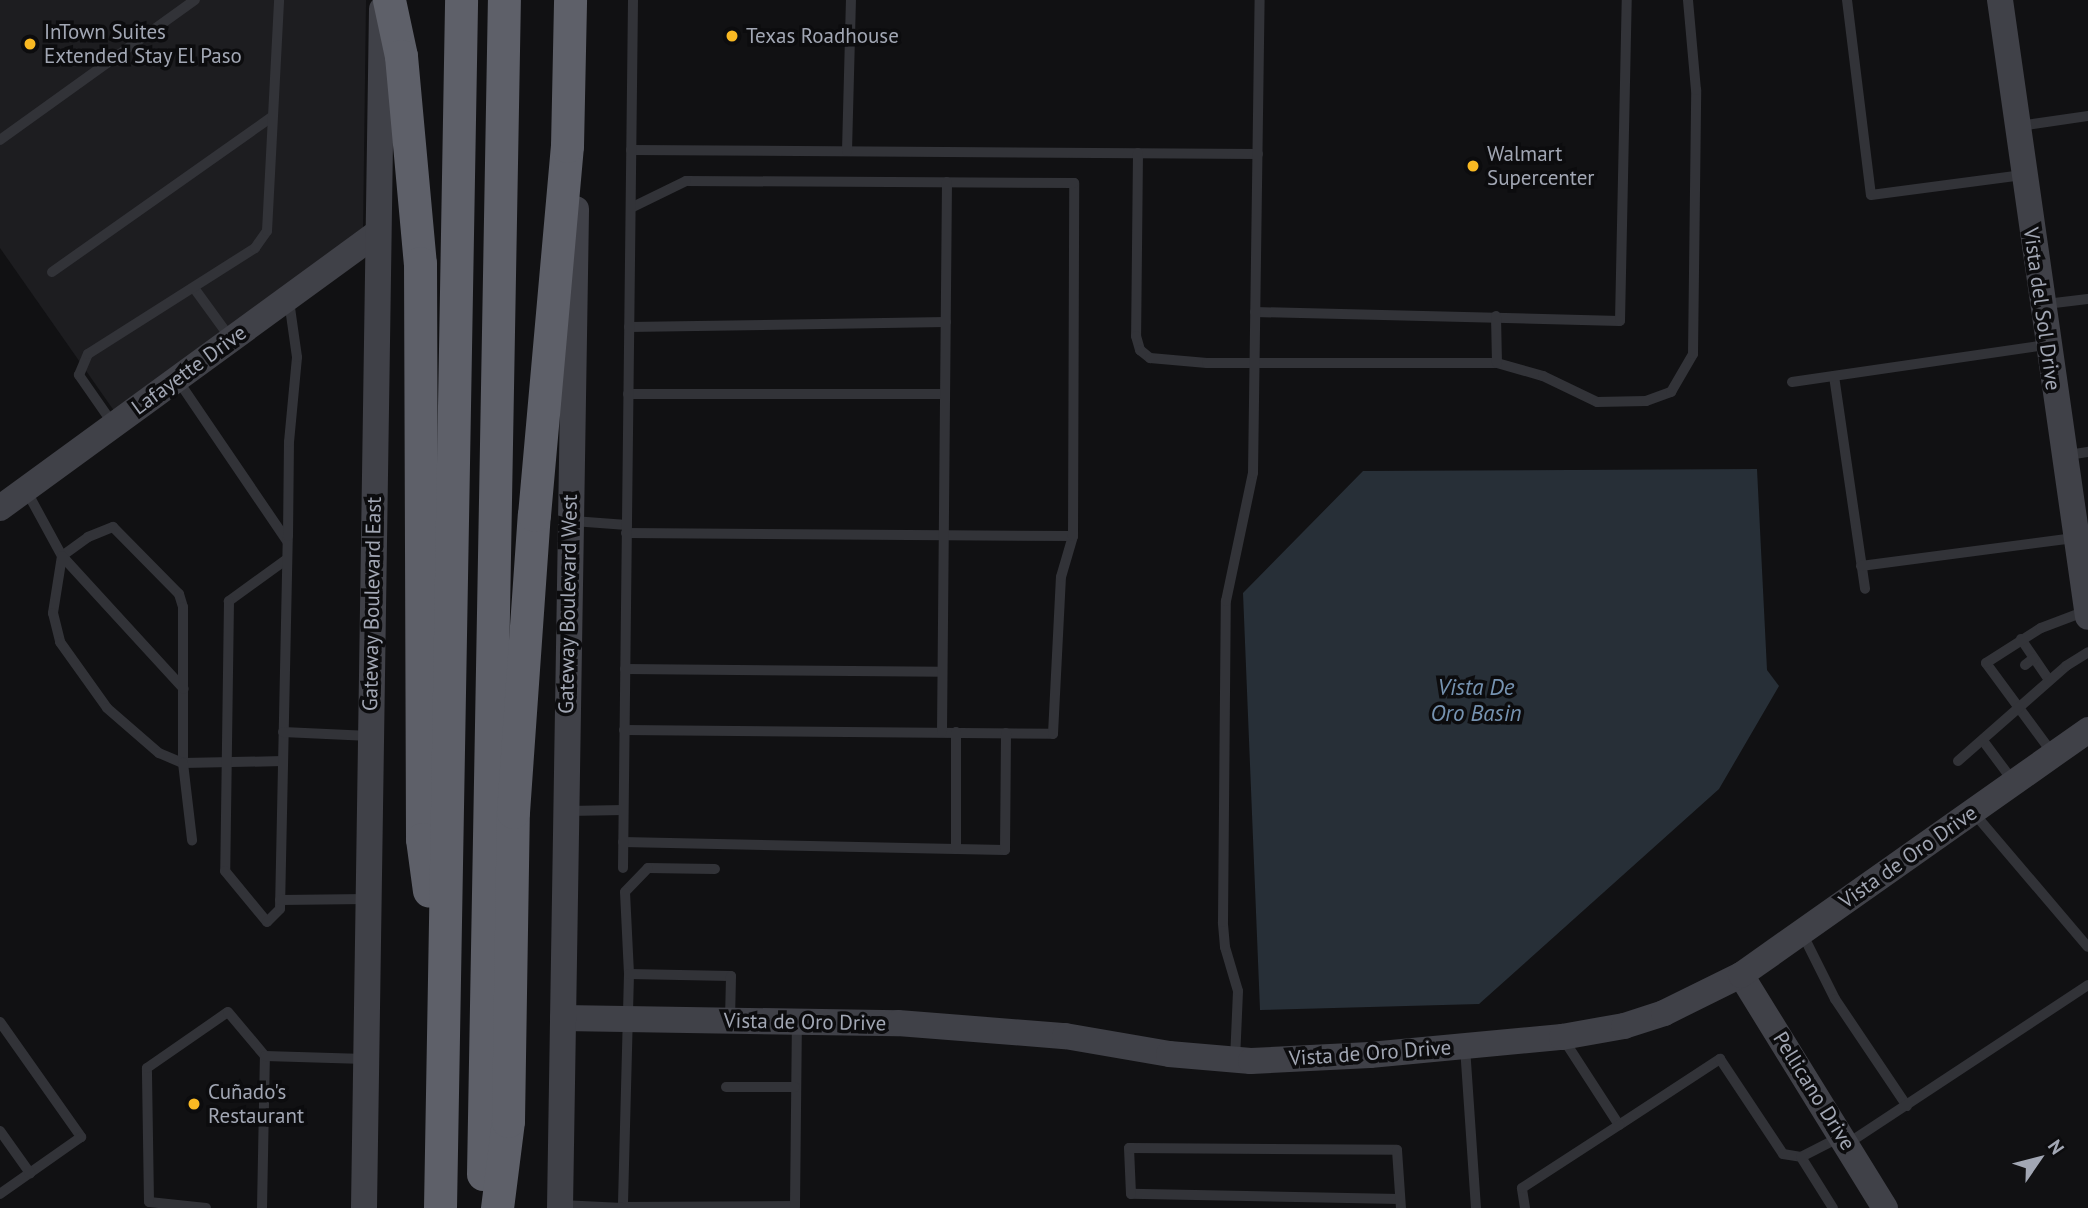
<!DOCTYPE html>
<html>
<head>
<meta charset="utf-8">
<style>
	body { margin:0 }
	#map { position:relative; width:2088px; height:1208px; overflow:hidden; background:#111113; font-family:"PT Sans",sans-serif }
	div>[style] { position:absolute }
	.built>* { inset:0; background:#1d1d20 }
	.water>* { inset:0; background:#272f37 }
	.lane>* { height:10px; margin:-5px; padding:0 5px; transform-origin:5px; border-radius:5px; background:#323338 }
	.secondary>* { height:26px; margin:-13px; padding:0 13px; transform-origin:13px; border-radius:13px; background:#404148 }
	.highway>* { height:33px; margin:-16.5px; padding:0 16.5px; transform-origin:16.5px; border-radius:16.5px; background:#5e6069 }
	.dots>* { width:19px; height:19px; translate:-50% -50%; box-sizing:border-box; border:4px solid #0c0c0e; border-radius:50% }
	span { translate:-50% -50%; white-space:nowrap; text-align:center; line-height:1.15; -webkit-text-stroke:7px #0c0c0e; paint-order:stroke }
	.poi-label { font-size:21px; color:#a2a7b4 }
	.left { translate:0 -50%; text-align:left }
	.street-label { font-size:21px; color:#a2a7b4 }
	.water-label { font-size:23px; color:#7693b1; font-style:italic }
	.north { position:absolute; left:2004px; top:1124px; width:70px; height:70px; -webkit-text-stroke:5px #0c0c0e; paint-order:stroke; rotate:55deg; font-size:19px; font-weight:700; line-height:28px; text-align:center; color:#a2a7b4 }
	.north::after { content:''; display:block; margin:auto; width:24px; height:32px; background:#a2a7b4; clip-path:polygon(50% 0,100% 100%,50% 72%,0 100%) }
</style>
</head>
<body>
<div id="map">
	<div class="built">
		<i style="clip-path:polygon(0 0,366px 0,363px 231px,117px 415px,0 248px)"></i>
	</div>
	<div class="water">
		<i style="clip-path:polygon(1757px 469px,1767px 670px,1779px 686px,1719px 789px,1479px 1004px,1260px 1010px,1243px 593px,1363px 471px)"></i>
	</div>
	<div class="lane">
		<i style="left:1847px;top:0;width:196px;rotate:83deg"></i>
		<i style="left:1871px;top:195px;width:153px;rotate:-7.5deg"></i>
		<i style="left:2019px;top:126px;width:70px;rotate:-8.2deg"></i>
		<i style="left:0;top:140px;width:240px;rotate:-35.7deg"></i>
		<i style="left:631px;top:150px;width:627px;rotate:0.37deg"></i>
		<i style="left:847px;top:151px;width:151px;rotate:-88.5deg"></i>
		<i style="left:1138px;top:153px;width:183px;rotate:90.6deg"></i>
		<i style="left:1136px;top:336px;width:15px;rotate:74deg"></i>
		<i style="left:1140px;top:350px;width:13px;rotate:39deg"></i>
		<i style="left:1150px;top:358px;width:57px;rotate:5deg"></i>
		<i style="left:1207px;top:363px;width:290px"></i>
		<i style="left:1497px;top:363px;width:48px;rotate:15.8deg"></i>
		<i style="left:1543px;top:376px;width:60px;rotate:25.7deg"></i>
		<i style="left:1597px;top:402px;width:49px;rotate:-1.2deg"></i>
		<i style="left:1646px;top:401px;width:27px;rotate:-20deg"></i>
		<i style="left:1671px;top:392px;width:44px;rotate:-59.9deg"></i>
		<i style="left:1693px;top:354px;width:264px;rotate:-89.3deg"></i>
		<i style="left:1696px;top:90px;width:90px;rotate:-95.1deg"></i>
		<i style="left:52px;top:272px;width:269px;rotate:-35.2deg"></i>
		<i style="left:194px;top:288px;width:63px;rotate:54deg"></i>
		<i style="left:2046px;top:304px;width:42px;rotate:-6.8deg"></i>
		<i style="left:1255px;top:312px;width:365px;rotate:1.4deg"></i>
		<i style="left:1620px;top:321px;width:321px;rotate:-88.8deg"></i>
		<i style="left:1496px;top:316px;width:47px;rotate:88.8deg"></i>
		<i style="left:629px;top:327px;width:317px;rotate:-0.9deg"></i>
		<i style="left:1834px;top:376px;width:215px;rotate:81.7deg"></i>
		<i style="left:177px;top:379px;width:196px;rotate:55.8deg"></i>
		<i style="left:1792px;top:382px;width:258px;rotate:-8.3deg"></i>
		<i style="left:628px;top:394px;width:317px"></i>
		<i style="left:113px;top:424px;width:60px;rotate:-124.8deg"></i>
		<i style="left:79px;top:375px;width:23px;rotate:-67deg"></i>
		<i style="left:88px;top:354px;width:198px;rotate:-32.4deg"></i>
		<i style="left:255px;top:248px;width:21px;rotate:-55deg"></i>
		<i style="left:267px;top:231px;width:231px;rotate:-87deg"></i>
		<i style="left:2068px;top:455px;width:20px;rotate:-9deg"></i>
		<i style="left:26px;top:490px;width:75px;rotate:61.4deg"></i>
		<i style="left:62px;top:556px;width:32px;rotate:-36deg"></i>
		<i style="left:88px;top:537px;width:27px;rotate:-22deg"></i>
		<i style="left:113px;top:527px;width:94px;rotate:45.4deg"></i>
		<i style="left:179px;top:594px;width:14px;rotate:73deg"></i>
		<i style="left:183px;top:607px;width:156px;rotate:90deg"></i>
		<i style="left:183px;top:763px;width:100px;rotate:-1.1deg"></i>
		<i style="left:573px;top:521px;width:54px;rotate:4.2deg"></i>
		<i style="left:626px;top:533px;width:447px;rotate:0.4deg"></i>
		<i style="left:62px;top:556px;width:58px;rotate:99deg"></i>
		<i style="left:53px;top:613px;width:30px;rotate:76deg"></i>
		<i style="left:60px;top:642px;width:81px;rotate:54.5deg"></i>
		<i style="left:107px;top:708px;width:69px;rotate:40.9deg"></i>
		<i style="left:159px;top:753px;width:26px;rotate:23deg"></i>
		<i style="left:183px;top:763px;width:78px;rotate:83.3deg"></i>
		<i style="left:62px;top:556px;width:180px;rotate:47.5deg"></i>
		<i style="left:287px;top:559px;width:72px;rotate:144.1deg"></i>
		<i style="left:229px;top:601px;width:270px;rotate:90.8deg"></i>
		<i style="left:225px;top:871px;width:66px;rotate:50.5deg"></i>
		<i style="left:267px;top:922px;width:18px;rotate:-45deg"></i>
		<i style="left:280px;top:909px;width:373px;rotate:-88.8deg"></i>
		<i style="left:288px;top:536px;width:94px;rotate:-89.4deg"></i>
		<i style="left:289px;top:442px;width:85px;rotate:-84.6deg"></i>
		<i style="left:297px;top:357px;width:57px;rotate:-98.1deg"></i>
		<i style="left:1861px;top:566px;width:215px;rotate:-7.5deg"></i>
		<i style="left:2021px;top:639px;width:50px;rotate:55.7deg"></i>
		<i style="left:2025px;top:665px;width:11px;rotate:-38deg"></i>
		<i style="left:625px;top:669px;width:317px;rotate:0.5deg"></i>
		<i style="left:624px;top:730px;width:429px;rotate:0.5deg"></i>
		<i style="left:1053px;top:734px;width:157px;rotate:-87.1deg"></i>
		<i style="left:1061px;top:577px;width:43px;rotate:-73.7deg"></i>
		<i style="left:1073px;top:536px;width:353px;rotate:-89.8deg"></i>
		<i style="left:1074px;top:183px;width:388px;rotate:-179.7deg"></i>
		<i style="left:686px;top:181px;width:61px;rotate:153.9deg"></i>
		<i style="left:283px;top:732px;width:87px;rotate:2.6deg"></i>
		<i style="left:942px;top:732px;width:550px;rotate:-89.48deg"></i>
		<i style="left:1984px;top:742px;width:49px;rotate:53.4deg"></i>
		<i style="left:2053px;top:754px;width:113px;rotate:-126.4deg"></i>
		<i style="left:1986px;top:663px;width:65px;rotate:-32.5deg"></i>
		<i style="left:2041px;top:628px;width:48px;rotate:-20.7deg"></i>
		<i style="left:1958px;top:761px;width:144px;rotate:-41.3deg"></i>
		<i style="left:2066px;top:666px;width:26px;rotate:-32deg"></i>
		<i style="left:568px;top:811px;width:55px;rotate:-1deg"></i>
		<i style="left:1973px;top:812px;width:177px;rotate:49.6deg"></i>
		<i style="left:623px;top:842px;width:382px;rotate:1.2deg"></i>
		<i style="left:1005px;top:850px;width:117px;rotate:-89.5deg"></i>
		<i style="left:956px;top:849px;width:117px;rotate:-90deg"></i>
		<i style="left:623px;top:868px;width:868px;rotate:-89.34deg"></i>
		<i style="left:715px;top:869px;width:67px;rotate:-179.1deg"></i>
		<i style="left:648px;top:868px;width:33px;rotate:134deg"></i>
		<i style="left:625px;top:892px;width:82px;rotate:87.2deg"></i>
		<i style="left:629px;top:974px;width:233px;rotate:91.5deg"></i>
		<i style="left:623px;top:1207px;width:172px;rotate:-0.3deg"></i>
		<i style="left:795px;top:1206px;width:184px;rotate:-89.4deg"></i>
		<i style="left:280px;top:900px;width:87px;rotate:-0.7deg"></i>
		<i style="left:1802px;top:933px;width:74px;rotate:63.4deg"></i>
		<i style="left:1835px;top:999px;width:129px;rotate:56.1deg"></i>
		<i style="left:629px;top:974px;width:102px;rotate:1.1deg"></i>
		<i style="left:731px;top:976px;width:44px;rotate:91.3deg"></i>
		<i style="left:0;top:1022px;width:141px;rotate:54.8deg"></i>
		<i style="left:81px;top:1137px;width:99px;rotate:144.9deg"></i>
		<i style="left:1564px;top:1040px;width:101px;rotate:57.1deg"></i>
		<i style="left:1619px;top:1125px;width:121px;rotate:-33.2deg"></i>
		<i style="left:1720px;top:1059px;width:114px;rotate:56.4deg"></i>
		<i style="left:1783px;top:1154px;width:18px;rotate:9deg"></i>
		<i style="left:1801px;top:1157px;width:44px;rotate:-27.1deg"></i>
		<i style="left:1465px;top:1047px;width:161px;rotate:86.1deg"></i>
		<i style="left:1235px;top:1060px;width:69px;rotate:-87.5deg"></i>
		<i style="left:1238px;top:991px;width:46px;rotate:-106.5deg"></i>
		<i style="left:1225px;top:947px;width:25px;rotate:-95deg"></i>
		<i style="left:1223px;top:922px;width:321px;rotate:-89.5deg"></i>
		<i style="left:1226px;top:601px;width:131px;rotate:-78.1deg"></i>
		<i style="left:1253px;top:473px;width:473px;rotate:-89.2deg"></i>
		<i style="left:726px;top:1087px;width:69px"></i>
		<i style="left:0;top:1131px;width:52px;rotate:54.5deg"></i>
		<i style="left:1847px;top:1144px;width:289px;rotate:-33.4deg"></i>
		<i style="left:1801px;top:1157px;width:60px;rotate:57.9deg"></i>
		<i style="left:1400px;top:1199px;width:269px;rotate:-178.9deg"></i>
		<i style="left:1131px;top:1194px;width:46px;rotate:-92.5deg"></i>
		<i style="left:1129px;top:1148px;width:268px;rotate:0.4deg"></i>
		<i style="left:1397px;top:1150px;width:58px;rotate:86.1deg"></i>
		<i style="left:561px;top:1205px;width:62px;rotate:2.8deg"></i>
		<i style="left:206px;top:1208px;width:57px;rotate:-174deg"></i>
		<i style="left:149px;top:1202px;width:134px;rotate:-90.9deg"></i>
		<i style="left:147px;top:1068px;width:98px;rotate:-34.7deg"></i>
		<i style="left:228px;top:1012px;width:57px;rotate:49.9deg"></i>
		<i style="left:262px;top:1208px;width:152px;rotate:-88.9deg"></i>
		<i style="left:265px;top:1056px;width:100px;rotate:1.7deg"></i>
		<i style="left:1525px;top:1208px;width:20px;rotate:-99deg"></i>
		<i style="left:1522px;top:1188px;width:116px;rotate:-33deg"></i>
	</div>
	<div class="secondary">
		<i style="left:2000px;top:0;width:623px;rotate:81.88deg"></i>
		<i style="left:0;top:508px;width:467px;rotate:-36.1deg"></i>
		<i style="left:1741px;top:975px;width:274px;rotate:58.3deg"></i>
		<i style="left:563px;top:1018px;width:335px;rotate:0.9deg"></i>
		<i style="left:898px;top:1023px;width:168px;rotate:4.5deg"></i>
		<i style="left:1065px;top:1036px;width:106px;rotate:9.8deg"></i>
		<i style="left:1169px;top:1054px;width:82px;rotate:4.9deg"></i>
		<i style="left:1251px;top:1061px;width:119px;rotate:-2.9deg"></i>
		<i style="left:1370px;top:1055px;width:193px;rotate:-5.4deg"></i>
		<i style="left:1562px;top:1037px;width:63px;rotate:-10.1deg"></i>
		<i style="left:1624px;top:1026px;width:42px;rotate:-18deg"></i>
		<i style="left:1664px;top:1013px;width:86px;rotate:-26.3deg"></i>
		<i style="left:1741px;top:975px;width:425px;rotate:-35.2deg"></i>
		<i style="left:364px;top:1208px;width:1199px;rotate:-89.14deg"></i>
		<i style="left:560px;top:1208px;width:999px;rotate:-89.08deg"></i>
	</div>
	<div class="highway">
		<i style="left:389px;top:0;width:57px;rotate:77.9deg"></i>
		<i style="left:401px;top:56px;width:208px;rotate:84.8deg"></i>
		<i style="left:420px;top:263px;width:576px;rotate:89.8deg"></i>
		<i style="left:422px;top:839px;width:52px;rotate:82.3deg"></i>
		<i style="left:483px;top:1174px;width:1174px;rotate:-88.98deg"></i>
		<i style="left:440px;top:1208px;width:1208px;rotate:-89deg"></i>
		<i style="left:497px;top:1208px;width:88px;rotate:-82.8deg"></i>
		<i style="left:508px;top:1121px;width:309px;rotate:-89.1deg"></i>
		<i style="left:513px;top:812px;width:298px;rotate:-86deg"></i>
		<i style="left:534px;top:515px;width:370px;rotate:-84.9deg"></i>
		<i style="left:567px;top:146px;width:146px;rotate:-88.8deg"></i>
	</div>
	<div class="dots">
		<i style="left:732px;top:36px;background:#f9b923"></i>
		<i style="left:30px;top:44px;background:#f9b923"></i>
		<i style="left:1473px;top:166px;background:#f9b923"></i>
		<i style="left:194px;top:1104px;background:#f9b923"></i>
	</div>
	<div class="poi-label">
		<span class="left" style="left:44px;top:44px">InTown Suites<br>Extended Stay El Paso</span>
		<span class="left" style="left:746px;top:36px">Texas Roadhouse</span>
		<span class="left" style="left:1487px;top:166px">Walmart<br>Supercenter</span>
		<span class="left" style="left:208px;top:1104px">Cuñado's<br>Restaurant</span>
	</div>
	<div class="street-label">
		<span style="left:2042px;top:309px;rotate:82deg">Vista del Sol Drive</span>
		<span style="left:189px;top:370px;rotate:-36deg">Lafayette Drive</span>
		<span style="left:372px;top:604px;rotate:-89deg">Gateway Boulevard East</span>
		<span style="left:568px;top:604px;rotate:-89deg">Gateway Boulevard West</span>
		<span style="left:1908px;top:857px;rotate:-35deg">Vista de Oro Drive</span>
		<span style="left:805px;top:1022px;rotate:1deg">Vista de Oro Drive</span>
		<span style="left:1370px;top:1053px;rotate:-4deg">Vista de Oro Drive</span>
		<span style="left:1814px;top:1091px;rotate:58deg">Pellicano Drive</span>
	</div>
	<div class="water-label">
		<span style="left:1476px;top:700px">Vista De<br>Oro Basin</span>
	</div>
	<div class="north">N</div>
</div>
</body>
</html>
